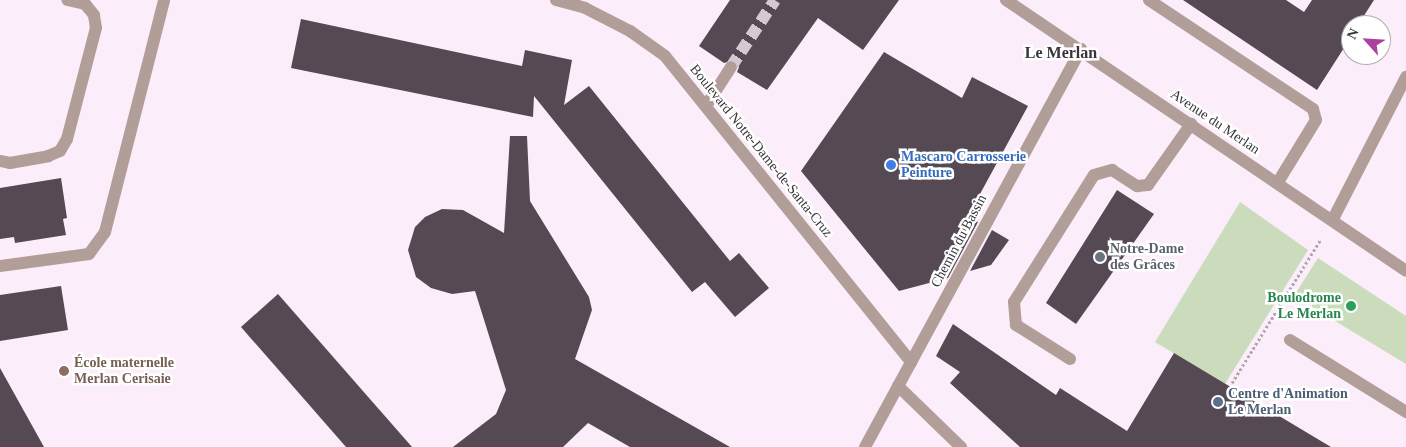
<!DOCTYPE html>
<html>
<head>
<meta charset="utf-8">
<style>
	body { margin:0 }
	#map { position:relative; width:1406px; height:447px; overflow:hidden; background:#fbedf9; font-family:"Times New Roman",serif }
	div>[style] { position:absolute }
	.green>* { inset:0; background:#cadcbb }
	.building>* { inset:0; background:#554a54 }
	.minor-tunnel>* { height:12px; margin-top:-6px; transform-origin:0; background:repeating-linear-gradient(90deg,#d4c8d3 0 12px,transparent 0 18px) }
	.path>* { height:3px; margin-top:-1.5px; transform-origin:0; background:repeating-linear-gradient(90deg,#b2a7b0 0 2.5px,transparent 0 5px) }
	.minor>* { height:12px; margin:-6px; padding:0 6px; transform-origin:6px; border-radius:6px; background:#b29e98 }
	.dots>* { width:14px; height:14px; translate:-50% -50%; box-sizing:border-box; border:2px solid #fff; border-radius:50% }
	span { translate:-50% -50%; white-space:nowrap; text-align:center; line-height:1.15; -webkit-text-stroke:5px #fff; paint-order:stroke }
	.street-label { font-size:14px; color:#393439 }
	.shop-label { font-size:14px; color:#366cbe; font-weight:700 }
	.left { translate:0 -50%; text-align:left }
	.worship-label { font-size:14px; color:#5b616d; font-weight:700 }
	.leisure-label { font-size:14px; color:#27864d; font-weight:700 }
	.right { translate:-100% -50%; text-align:right }
	.education-label { font-size:14px; color:#785e54; font-weight:700 }
	.service-label { font-size:14px; color:#4e5e75; font-weight:700 }
	.quarter-label { font-size:16px; color:#393439; font-weight:700 }
	.north { position:absolute; left:1341px; top:15px; width:50px; height:50px; box-sizing:border-box; background:#fff; border:1px solid #b0aeb0; border-radius:50%; rotate:296deg; font-size:14px; font-weight:700; line-height:20px; text-align:center; color:#393439 }
	.north::after { content:''; display:block; margin:auto; width:18px; height:22px; background:#ad409f; clip-path:polygon(50% 0,100% 100%,50% 72%,0 100%) }
</style>
</head>
<body>
<div id="map">
	<div class="green">
		<i style="clip-path:polygon(1240px 202px,1308px 250px,1225px 384px,1155px 342px)"></i>
		<i style="clip-path:polygon(1318px 258px,1406px 316px,1406px 364px,1294px 296px)"></i>
	</div>
	<div class="building">
		<i style="clip-path:polygon(730px 0,899px 0,863px 50px,818px 18px,767px 90px,737px 72px,739px 67px,735px 60px,724px 63px,699px 46px)"></i>
		<i style="clip-path:polygon(1183px 0,1286px 0,1304px 12px,1312px 0,1374px 0,1358px 25px,1351px 25px,1351px 37px,1317px 90px)"></i>
		<i style="clip-path:polygon(301px 19px,522px 66px,525px 50px,572px 60px,564px 105px,589px 86px,730px 261px,739px 253px,769px 288px,735px 317px,705px 282px,692px 292px,534px 96px,533px 117px,291px 68px)"></i>
		<i style="clip-path:polygon(884px 52px,962px 98px,972px 77px,1028px 106px,968px 216px,978px 222px,948px 278px,899px 291px,801px 171px)"></i>
		<i style="clip-path:polygon(510px 136px,527px 136px,530px 201px,589px 297px,592px 310px,575px 359px,730px 447px,630px 447px,588px 423px,563px 447px,453px 447px,496px 414px,506px 390px,475px 291px,452px 294px,431px 288px,416px 277px,408px 250px,415px 227px,425px 217px,442px 209px,463px 210px,504px 233px)"></i>
		<i style="clip-path:polygon(61px 178px,67px 218px,63px 219px,66px 235px,15px 243px,14px 237px,0 239px,0 188px)"></i>
		<i style="clip-path:polygon(1117px 190px,1154px 214px,1076px 324px,1046px 303px)"></i>
		<i style="clip-path:polygon(992px 230px,1009px 240px,991px 265px,970px 271px)"></i>
		<i style="clip-path:polygon(61px 286px,68px 330px,0 341px,0 295px)"></i>
		<i style="clip-path:polygon(278px 294px,412px 447px,346px 447px,241px 327px)"></i>
		<i style="clip-path:polygon(953px 324px,1056px 395px,1060px 388px,1127px 431px,1174px 353px,1331px 447px,1020px 447px,950px 383px,960px 372px,936px 356px)"></i>
		<i style="clip-path:polygon(0 368px,44px 447px,0 447px)"></i>
	</div>
	<div class="minor-tunnel">
		<i style="left:731px;top:67px;width:80px;rotate:-56.7deg"></i>
	</div>
	<div class="path">
		<i style="left:1232px;top:383px;width:169px;rotate:-58.3deg"></i>
	</div>
	<div class="minor">
		<i style="left:556px;top:0;width:30px;rotate:15deg"></i>
		<i style="left:585px;top:8px;width:51px;rotate:27.1deg"></i>
		<i style="left:630px;top:31px;width:43px;rotate:35.5deg"></i>
		<i style="left:665px;top:56px;width:393px;rotate:51.2deg"></i>
		<i style="left:1006px;top:0;width:483px;rotate:34.1deg"></i>
		<i style="left:1149px;top:0;width:197px;rotate:33.6deg"></i>
		<i style="left:1313px;top:109px;width:11px;rotate:75deg"></i>
		<i style="left:1316px;top:120px;width:73px;rotate:121.5deg"></i>
		<i style="left:706px;top:106px;width:46px;rotate:-57.3deg"></i>
		<i style="left:0;top:161px;width:10px;rotate:11deg"></i>
		<i style="left:10px;top:163px;width:39px;rotate:-10deg"></i>
		<i style="left:48px;top:156px;width:13px;rotate:-23deg"></i>
		<i style="left:60px;top:151px;width:14px;rotate:-60deg"></i>
		<i style="left:67px;top:139px;width:115px;rotate:-75.4deg"></i>
		<i style="left:96px;top:28px;width:13px;rotate:-99deg"></i>
		<i style="left:94px;top:15px;width:14px;rotate:-129deg"></i>
		<i style="left:85px;top:4px;width:18px;rotate:-167deg"></i>
		<i style="left:1333px;top:219px;width:160px;rotate:-62.8deg"></i>
		<i style="left:0;top:266px;width:90px;rotate:-7.7deg"></i>
		<i style="left:89px;top:254px;width:27px;rotate:-54deg"></i>
		<i style="left:105px;top:232px;width:239px;rotate:-75.7deg"></i>
		<i style="left:1290px;top:340px;width:137px;rotate:31.8deg"></i>
		<i style="left:1070px;top:359px;width:64px;rotate:-147.8deg"></i>
		<i style="left:1016px;top:325px;width:23px;rotate:-95deg"></i>
		<i style="left:1014px;top:302px;width:150px;rotate:-57.8deg"></i>
		<i style="left:1094px;top:175px;width:19px;rotate:-16deg"></i>
		<i style="left:1112px;top:170px;width:30px;rotate:33deg"></i>
		<i style="left:1137px;top:186px;width:11px;rotate:-5deg"></i>
		<i style="left:1148px;top:185px;width:75px;rotate:-54.8deg"></i>
		<i style="left:898px;top:386px;width:88px;rotate:44.1deg"></i>
		<i style="left:865px;top:447px;width:453px;rotate:-61.5deg"></i>
	</div>
	<div class="dots">
		<i style="left:891px;top:165px;background:#3f7fe0"></i>
		<i style="left:1100px;top:257px;background:#6b7280"></i>
		<i style="left:1351px;top:306px;background:#2e9e5b"></i>
		<i style="left:64px;top:371px;background:#8d6e63"></i>
		<i style="left:1218px;top:402px;background:#5c6f8a"></i>
	</div>
	<div class="street-label">
		<span style="left:1215px;top:122px;rotate:34deg">Avenue du Merlan</span>
		<span style="left:761px;top:151px;rotate:51deg">Boulevard Notre-Dame-de-Santa-Cruz</span>
		<span style="left:959px;top:241px;rotate:-62deg">Chemin du Bassin</span>
	</div>
	<div class="shop-label">
		<span class="left" style="left:901px;top:165px">Mascaro Carrosserie<br>Peinture</span>
	</div>
	<div class="worship-label">
		<span class="left" style="left:1110px;top:257px">Notre-Dame<br>des Grâces</span>
	</div>
	<div class="leisure-label">
		<span class="right" style="left:1341px;top:306px">Boulodrome<br>Le Merlan</span>
	</div>
	<div class="education-label">
		<span class="left" style="left:74px;top:371px">École maternelle<br>Merlan Cerisaie</span>
	</div>
	<div class="service-label">
		<span class="left" style="left:1228px;top:402px">Centre d'Animation<br>Le Merlan</span>
	</div>
	<div class="quarter-label">
		<span style="left:1061px;top:53px">Le Merlan</span>
	</div>
	<div class="north">N</div>
</div>
</body>
</html>
